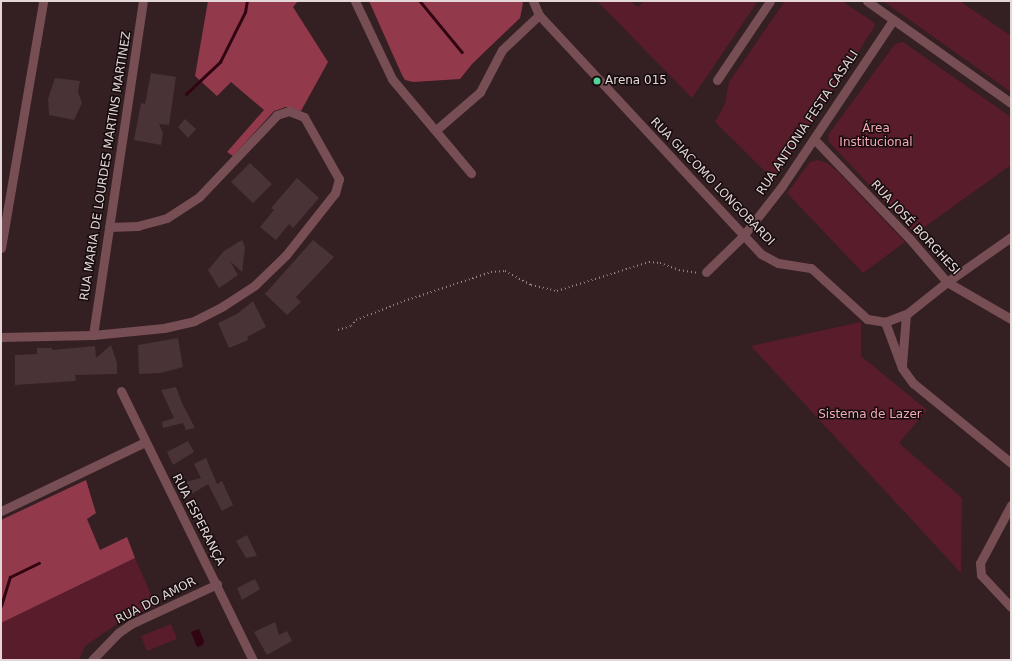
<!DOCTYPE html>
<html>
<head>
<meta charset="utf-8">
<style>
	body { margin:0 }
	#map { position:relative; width:1012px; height:661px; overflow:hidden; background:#341f22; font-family:"DejaVu Sans",sans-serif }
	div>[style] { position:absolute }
	.green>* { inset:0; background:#591c2a }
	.forest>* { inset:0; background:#923a4c }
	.water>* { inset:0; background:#300410 }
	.stream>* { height:2.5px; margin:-1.25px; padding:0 1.25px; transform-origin:1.25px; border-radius:1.25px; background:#300410 }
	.building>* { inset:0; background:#493336 }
	.path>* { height:1.5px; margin-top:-0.75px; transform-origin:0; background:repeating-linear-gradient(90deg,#948285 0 1px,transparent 0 4px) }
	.minor>* { height:9px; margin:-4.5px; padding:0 4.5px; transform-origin:4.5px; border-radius:4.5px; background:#764e54 }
	.dots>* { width:11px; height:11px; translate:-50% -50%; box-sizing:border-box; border:2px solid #150c0d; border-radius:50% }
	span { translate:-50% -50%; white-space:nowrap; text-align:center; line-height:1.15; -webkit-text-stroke:3px #150c0d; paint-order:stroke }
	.poi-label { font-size:12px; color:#e5d6d8 }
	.left { translate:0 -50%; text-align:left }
	.street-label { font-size:12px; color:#e5d6d8 }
	.park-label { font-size:12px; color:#f5a9b4 }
	.frame { position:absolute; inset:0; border:2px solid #e5d6d8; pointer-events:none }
</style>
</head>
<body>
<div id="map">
	<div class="green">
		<i style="clip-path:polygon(597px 1px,631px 1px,638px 7px,643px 1px,758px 1px,692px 98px)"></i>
		<i style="clip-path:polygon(785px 1px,842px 1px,873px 22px,875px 26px,774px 180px,715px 122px,725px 104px,729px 82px)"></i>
		<i style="clip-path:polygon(883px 1px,960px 1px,1011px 36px,1011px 92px)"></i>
		<i style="clip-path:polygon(903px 42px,1011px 117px,1011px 165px,915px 234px,829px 142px,828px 135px,895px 44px)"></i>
		<i style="clip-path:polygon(818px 160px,827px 163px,837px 171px,905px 242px,863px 273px,787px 193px,810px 162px)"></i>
		<i style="clip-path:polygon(861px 322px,861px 356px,927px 410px,899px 443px,962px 498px,961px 573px,751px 346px)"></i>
		<i style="clip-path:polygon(135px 558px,156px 606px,117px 624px,85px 646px,79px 660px,1px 660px,1px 623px)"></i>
		<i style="clip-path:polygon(171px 624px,177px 639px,147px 651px,141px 636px)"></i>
	</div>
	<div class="forest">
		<i style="clip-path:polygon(208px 1px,298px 1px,293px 7px,328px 62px,301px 111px,286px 107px,274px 111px,233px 156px,227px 152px,264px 110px,231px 82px,217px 96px,195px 76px)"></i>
		<i style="clip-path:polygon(369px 1px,521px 1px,523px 3px,520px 18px,472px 64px,460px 79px,413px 82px,405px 80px,402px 75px)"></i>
		<i style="clip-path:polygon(86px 480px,96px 513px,87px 519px,100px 550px,127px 537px,135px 558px,1px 623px,1px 520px)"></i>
	</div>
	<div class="water">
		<i style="clip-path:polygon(199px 629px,204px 641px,203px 645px,197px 647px,191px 632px)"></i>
	</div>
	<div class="stream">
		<i style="left:420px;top:1px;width:66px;rotate:50.5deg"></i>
		<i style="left:186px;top:94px;width:47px;rotate:-43.3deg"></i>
		<i style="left:220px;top:62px;width:56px;rotate:-63.4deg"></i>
		<i style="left:245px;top:12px;width:11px;rotate:-80deg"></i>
		<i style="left:1px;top:606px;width:30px;rotate:-73deg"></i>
		<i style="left:10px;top:577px;width:32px;rotate:-26deg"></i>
	</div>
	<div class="building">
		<i style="clip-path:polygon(151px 73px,176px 77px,169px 125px,159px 124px,163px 133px,161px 145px,134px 140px,141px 103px,145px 104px)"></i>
		<i style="clip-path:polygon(55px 78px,80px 81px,78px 92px,82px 103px,74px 120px,49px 115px,48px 99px)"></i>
		<i style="clip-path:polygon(185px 119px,196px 129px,188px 138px,178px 127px)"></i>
		<i style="clip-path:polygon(250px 163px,272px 184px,253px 203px,231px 182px)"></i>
		<i style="clip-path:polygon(297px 178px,319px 198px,293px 228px,289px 224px,276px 240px,260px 227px,274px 210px,271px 208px)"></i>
		<i style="clip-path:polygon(242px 240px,245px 247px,242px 272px,230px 261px,238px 275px,219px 288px,208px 270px,224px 251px)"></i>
		<i style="clip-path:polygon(313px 240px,334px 257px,296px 297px,301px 302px,287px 315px,265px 294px)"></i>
		<i style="clip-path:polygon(253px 301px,266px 327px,247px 337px,248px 340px,229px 348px,218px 323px,237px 314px)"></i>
		<i style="clip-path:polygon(178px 338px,183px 367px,161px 373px,139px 374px,138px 345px)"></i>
		<i style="clip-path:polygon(111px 345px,117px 363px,117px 374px,75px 375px,76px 381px,15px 385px,15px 355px,37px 354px,37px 348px,52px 348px,52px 350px,95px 346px,96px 358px)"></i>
		<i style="clip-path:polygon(176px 387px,182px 403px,195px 428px,186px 430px,183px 423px,163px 428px,162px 422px,174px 418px,161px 390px)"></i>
		<i style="clip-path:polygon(188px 441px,194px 452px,173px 465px,167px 452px)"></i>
		<i style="clip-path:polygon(206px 458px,217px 484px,222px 481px,233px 505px,222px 511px,208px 484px,192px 494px,186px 482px,201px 478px,194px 464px)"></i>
		<i style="clip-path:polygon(247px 535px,257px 556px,246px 558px,236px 541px)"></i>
		<i style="clip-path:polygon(255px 579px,260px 589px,242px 600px,237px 588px)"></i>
		<i style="clip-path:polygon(275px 622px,279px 635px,287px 631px,292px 641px,267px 655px,254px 632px)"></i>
	</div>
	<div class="path">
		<i style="left:338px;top:330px;width:14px;rotate:-17deg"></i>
		<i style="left:351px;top:326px;width:8px;rotate:-50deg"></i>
		<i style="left:356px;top:320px;width:52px;rotate:-21.6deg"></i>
		<i style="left:404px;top:301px;width:92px;rotate:-18.4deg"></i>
		<i style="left:491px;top:272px;width:14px;rotate:-4deg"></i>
		<i style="left:505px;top:271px;width:30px;rotate:28deg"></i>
		<i style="left:531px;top:285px;width:27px;rotate:13deg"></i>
		<i style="left:557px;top:291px;width:96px;rotate:-17.5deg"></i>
		<i style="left:649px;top:262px;width:11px;rotate:5deg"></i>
		<i style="left:660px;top:263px;width:20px;rotate:20deg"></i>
		<i style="left:679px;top:270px;width:18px;rotate:9deg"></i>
	</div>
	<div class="minor">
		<i style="left:355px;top:1px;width:86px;rotate:64.6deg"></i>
		<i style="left:392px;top:79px;width:123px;rotate:50deg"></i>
		<i style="left:533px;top:1px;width:15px;rotate:67deg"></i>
		<i style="left:539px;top:15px;width:326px;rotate:47.1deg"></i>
		<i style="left:761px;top:254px;width:19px;rotate:28deg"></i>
		<i style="left:778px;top:263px;width:33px;rotate:9deg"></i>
		<i style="left:811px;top:268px;width:76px;rotate:42.3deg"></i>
		<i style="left:867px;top:319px;width:18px;rotate:9deg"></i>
		<i style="left:885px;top:322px;width:25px;rotate:-21deg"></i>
		<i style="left:908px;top:313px;width:50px;rotate:-38.5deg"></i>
		<i style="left:947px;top:282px;width:78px;rotate:-35.1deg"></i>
		<i style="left:867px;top:1px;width:176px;rotate:35.3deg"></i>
		<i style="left:717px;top:80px;width:95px;rotate:-56.1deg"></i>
		<i style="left:436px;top:130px;width:58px;rotate:-40.8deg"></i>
		<i style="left:480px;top:92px;width:47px;rotate:-62.4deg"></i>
		<i style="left:502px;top:50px;width:51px;rotate:-43.4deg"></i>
		<i style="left:814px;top:139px;width:137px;rotate:46.2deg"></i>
		<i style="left:909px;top:238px;width:58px;rotate:49.2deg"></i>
		<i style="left:947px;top:282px;width:74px;rotate:30deg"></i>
		<i style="left:1px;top:248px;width:251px;rotate:-80.3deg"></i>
		<i style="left:706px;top:272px;width:52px;rotate:-44.2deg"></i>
		<i style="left:743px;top:236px;width:63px;rotate:-52deg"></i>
		<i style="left:782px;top:186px;width:200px;rotate:-56.2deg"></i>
		<i style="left:885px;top:322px;width:49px;rotate:69.7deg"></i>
		<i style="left:902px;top:368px;width:19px;rotate:54deg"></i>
		<i style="left:913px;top:383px;width:127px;rotate:39.2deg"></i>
		<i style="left:93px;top:335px;width:338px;rotate:-81.5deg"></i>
		<i style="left:1px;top:337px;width:92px;rotate:-1.2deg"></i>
		<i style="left:93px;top:335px;width:71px;rotate:-5.6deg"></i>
		<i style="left:164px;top:328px;width:31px;rotate:-13deg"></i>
		<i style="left:194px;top:321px;width:33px;rotate:-27deg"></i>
		<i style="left:223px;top:306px;width:38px;rotate:-33deg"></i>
		<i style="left:255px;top:285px;width:43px;rotate:-44.1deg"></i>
		<i style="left:286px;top:255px;width:79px;rotate:-51.7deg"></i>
		<i style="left:335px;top:193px;width:15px;rotate:-74deg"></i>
		<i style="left:339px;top:179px;width:71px;rotate:-119.4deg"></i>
		<i style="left:304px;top:117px;width:16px;rotate:-158deg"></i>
		<i style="left:289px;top:111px;width:13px;rotate:162deg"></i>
		<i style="left:277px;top:115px;width:113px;rotate:133.6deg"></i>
		<i style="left:199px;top:197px;width:38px;rotate:147deg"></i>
		<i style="left:167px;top:218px;width:30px;rotate:165deg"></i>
		<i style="left:138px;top:226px;width:29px;rotate:178deg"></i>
		<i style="left:902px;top:365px;width:51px;rotate:-85.5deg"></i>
		<i style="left:121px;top:391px;width:300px;rotate:63.9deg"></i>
		<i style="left:1011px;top:505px;width:66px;rotate:118.1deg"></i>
		<i style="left:980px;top:563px;width:12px;rotate:85deg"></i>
		<i style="left:981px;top:575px;width:44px;rotate:46.8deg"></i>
		<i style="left:1px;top:511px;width:160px;rotate:-25.6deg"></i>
		<i style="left:92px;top:660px;width:37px;rotate:-46deg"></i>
		<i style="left:118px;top:633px;width:16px;rotate:-35deg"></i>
		<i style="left:131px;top:624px;width:95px;rotate:-24.9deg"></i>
	</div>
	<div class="dots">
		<i style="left:597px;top:81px;background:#52d397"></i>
	</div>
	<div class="poi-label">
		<span class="left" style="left:605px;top:81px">Arena 015</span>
	</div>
	<div class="street-label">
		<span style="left:808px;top:123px;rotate:-56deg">RUA ANTONIA FESTA CASALI</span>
		<span style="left:106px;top:166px;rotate:-81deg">RUA MARIA DE LOURDES MARTINS MARTINEZ</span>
		<span style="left:712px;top:182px;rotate:46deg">RUA GIACOMO LONGOBARDI</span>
		<span style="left:915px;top:228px;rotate:47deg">RUA JOSÉ BORGHESI</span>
		<span style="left:198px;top:520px;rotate:63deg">RUA ESPERANÇA</span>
		<span style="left:156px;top:601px;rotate:-27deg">RUA DO AMOR</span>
	</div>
	<div class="park-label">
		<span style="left:876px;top:136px">Área<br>Institucional</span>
		<span style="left:870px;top:415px">Sistema de Lazer</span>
	</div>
	<div class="frame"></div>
</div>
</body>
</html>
